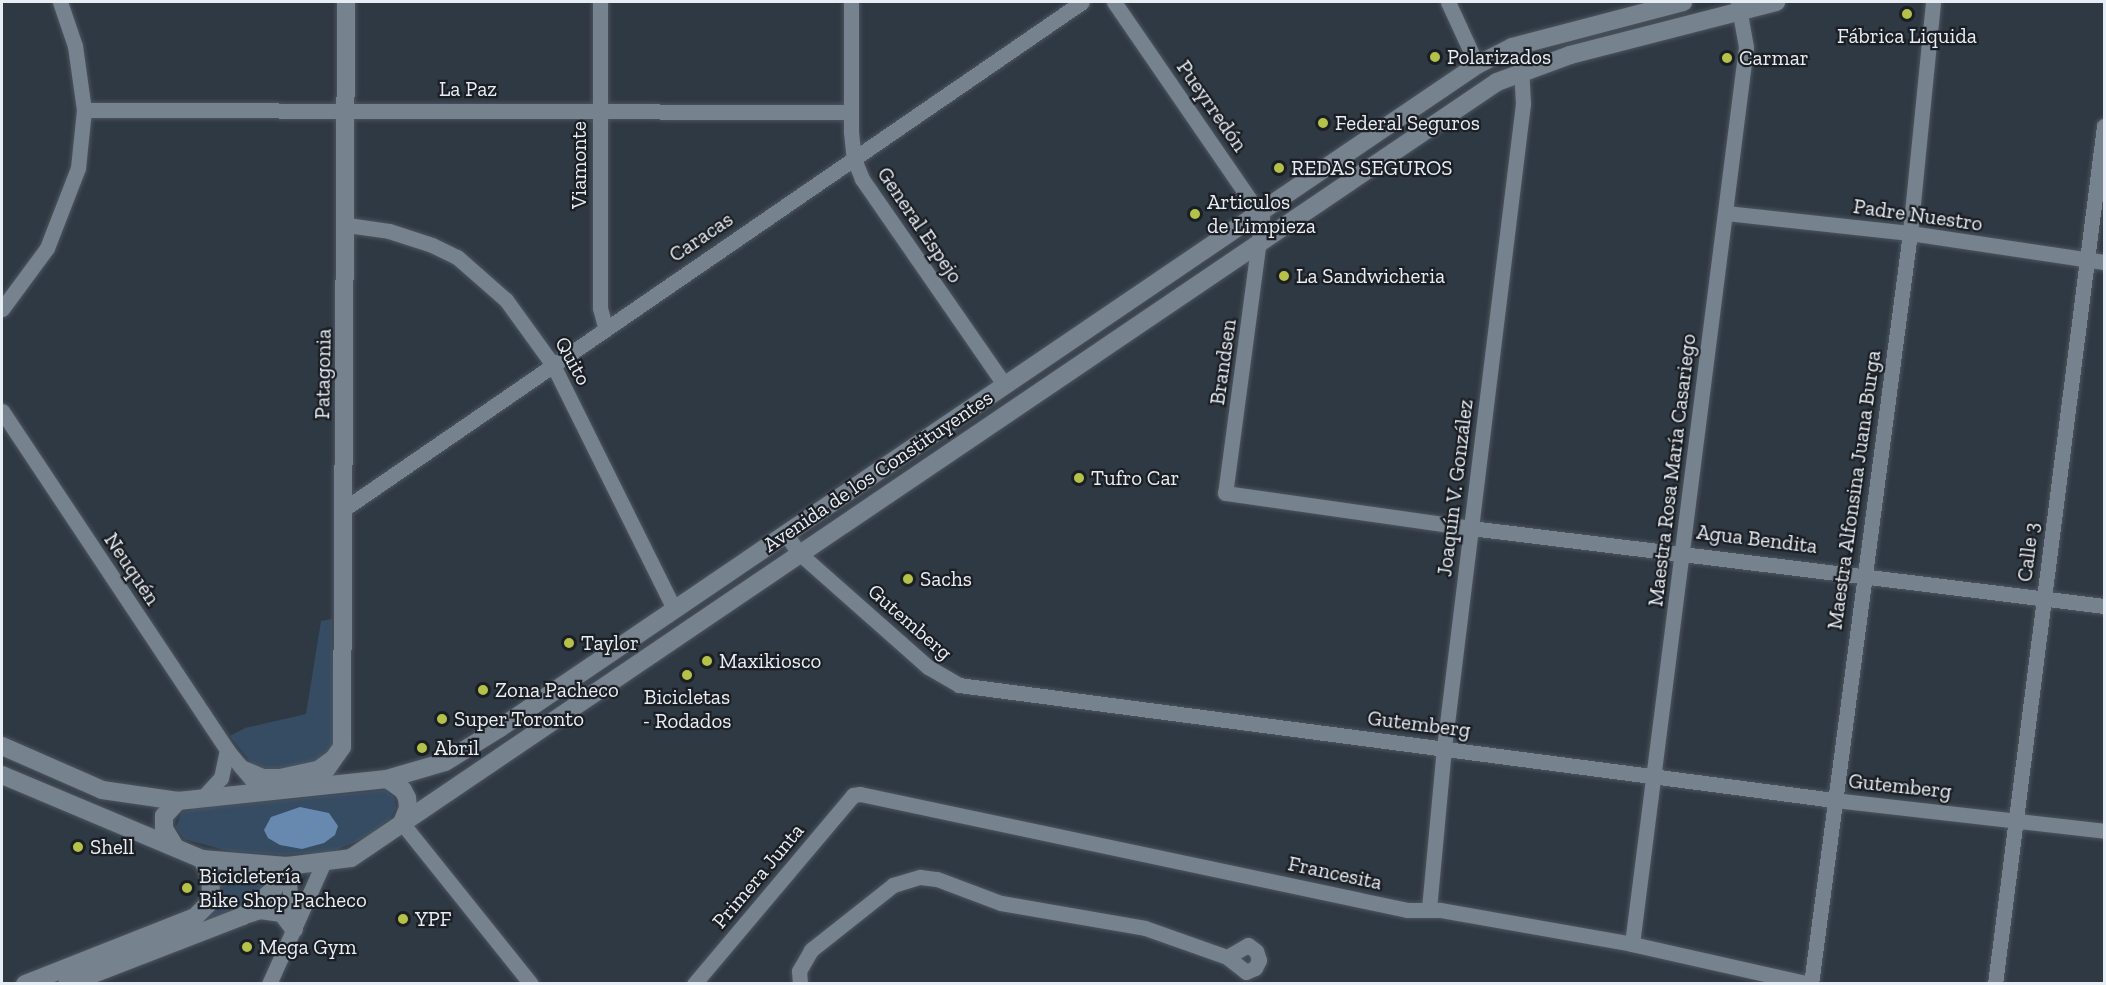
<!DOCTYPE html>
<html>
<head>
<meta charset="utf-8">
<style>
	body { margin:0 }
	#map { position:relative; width:2106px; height:985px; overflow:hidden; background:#2f3943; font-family:"Zilla Slab",serif }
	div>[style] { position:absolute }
	.green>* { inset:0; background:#364c63 }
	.water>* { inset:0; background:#6789af }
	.roads { filter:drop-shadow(0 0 2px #4d555f) drop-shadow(0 0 2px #4d555f) }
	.minor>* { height:15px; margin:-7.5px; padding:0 7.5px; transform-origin:7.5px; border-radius:7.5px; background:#77828f }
	.tertiary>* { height:18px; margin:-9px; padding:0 9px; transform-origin:9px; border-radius:9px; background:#77828f }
	.secondary>* { height:18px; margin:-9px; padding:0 9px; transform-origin:9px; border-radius:9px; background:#77828f }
	.dots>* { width:16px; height:16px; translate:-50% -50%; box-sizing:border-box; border:3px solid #1b1f24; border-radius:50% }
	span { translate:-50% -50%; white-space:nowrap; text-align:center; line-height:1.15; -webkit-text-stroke:4.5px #1b1f24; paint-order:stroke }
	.poi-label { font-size:21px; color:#e7edf4 }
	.left { translate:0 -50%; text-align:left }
	.street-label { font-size:21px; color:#e7edf4 }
	.frame { position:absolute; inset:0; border:3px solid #e7edf4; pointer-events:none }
</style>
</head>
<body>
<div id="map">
	<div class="green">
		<i style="clip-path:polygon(332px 619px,334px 747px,319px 763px,268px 772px,254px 766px,230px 736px,245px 728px,306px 714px,321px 621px)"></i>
		<i style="clip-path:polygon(385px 790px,394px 797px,396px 808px,390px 819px,365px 838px,331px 852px,282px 855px,228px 851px,184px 839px,176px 827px,182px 812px,194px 809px)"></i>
		<i style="clip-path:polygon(213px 871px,275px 878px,227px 917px,52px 983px,38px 984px,208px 916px,221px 895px)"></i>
	</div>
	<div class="water">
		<i style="clip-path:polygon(300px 807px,329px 813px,338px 826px,335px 835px,324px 843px,302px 849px,280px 845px,268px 838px,264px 830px,271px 817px)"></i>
	</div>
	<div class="roads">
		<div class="minor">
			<i style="left:600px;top:2px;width:306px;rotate:90deg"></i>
			<i style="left:600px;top:308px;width:20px;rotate:75deg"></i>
			<i style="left:851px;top:2px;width:130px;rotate:90deg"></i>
			<i style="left:851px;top:132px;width:27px;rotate:84deg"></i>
			<i style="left:854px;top:159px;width:22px;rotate:68deg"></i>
			<i style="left:862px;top:179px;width:249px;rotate:55.3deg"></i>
			<i style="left:1114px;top:2px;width:261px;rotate:55.5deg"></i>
			<i style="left:1262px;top:217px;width:278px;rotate:97.6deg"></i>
			<i style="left:1225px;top:493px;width:248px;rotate:8.1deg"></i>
			<i style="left:1471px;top:528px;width:638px;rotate:7.02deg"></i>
			<i style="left:1448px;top:2px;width:69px;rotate:65.3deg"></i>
			<i style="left:84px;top:110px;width:767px;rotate:0.15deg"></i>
			<i style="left:1726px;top:213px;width:185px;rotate:6.2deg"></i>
			<i style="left:1910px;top:233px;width:196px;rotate:8.5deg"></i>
			<i style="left:347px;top:225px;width:42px;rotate:8.1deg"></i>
			<i style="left:389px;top:231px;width:45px;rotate:18deg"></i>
			<i style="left:432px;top:245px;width:28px;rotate:26deg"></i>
			<i style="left:457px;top:257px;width:65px;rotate:41.3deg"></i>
			<i style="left:506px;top:300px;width:80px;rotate:54.1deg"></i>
			<i style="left:553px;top:365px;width:272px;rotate:63.6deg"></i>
			<i style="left:2px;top:309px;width:76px;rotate:-53.6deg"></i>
			<i style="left:47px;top:248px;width:86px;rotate:-68.8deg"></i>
			<i style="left:78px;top:168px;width:58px;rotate:-84.1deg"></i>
			<i style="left:84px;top:110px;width:65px;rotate:-98deg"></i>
			<i style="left:75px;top:46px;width:46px;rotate:-108.8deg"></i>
			<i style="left:2px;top:411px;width:407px;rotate:56.4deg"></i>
			<i style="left:227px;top:750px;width:53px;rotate:50.3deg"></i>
			<i style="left:344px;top:509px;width:895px;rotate:-34.49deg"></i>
			<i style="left:785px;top:533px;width:24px;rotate:55deg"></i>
			<i style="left:799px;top:553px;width:172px;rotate:41.5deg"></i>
			<i style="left:928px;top:667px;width:36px;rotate:30deg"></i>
			<i style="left:959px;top:685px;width:883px;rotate:7.49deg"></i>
			<i style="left:1834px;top:800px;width:272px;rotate:6.5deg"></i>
			<i style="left:241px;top:767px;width:23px;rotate:23deg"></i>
			<i style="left:262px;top:776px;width:17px"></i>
			<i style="left:279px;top:776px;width:39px;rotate:-12deg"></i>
			<i style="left:317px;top:768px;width:17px;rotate:-36deg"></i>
			<i style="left:204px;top:796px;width:25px;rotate:-47deg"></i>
			<i style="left:221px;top:778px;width:29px;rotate:-78deg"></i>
			<i style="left:402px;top:823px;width:206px;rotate:51.3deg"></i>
			<i style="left:287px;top:866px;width:63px;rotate:83.7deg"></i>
			<i style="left:1429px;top:909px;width:162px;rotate:-84.7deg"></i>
			<i style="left:1444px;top:748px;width:649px;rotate:-83.01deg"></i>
			<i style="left:1523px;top:104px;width:33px;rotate:-93deg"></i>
			<i style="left:1632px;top:944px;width:904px;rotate:-82.76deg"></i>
			<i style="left:1746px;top:47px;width:46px;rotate:-100.1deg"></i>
			<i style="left:269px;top:984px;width:132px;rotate:-65.8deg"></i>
			<i style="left:694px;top:984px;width:247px;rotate:-49.9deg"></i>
			<i style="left:853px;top:795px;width:7px;rotate:-8deg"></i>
			<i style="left:860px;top:794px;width:559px;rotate:11.97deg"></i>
			<i style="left:1407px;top:910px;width:33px"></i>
			<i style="left:1440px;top:910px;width:195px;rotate:10deg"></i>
			<i style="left:1632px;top:944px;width:182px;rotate:12.7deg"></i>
			<i style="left:800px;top:984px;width:13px;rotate:-94deg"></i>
			<i style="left:799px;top:971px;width:24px;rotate:-60deg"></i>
			<i style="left:811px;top:950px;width:105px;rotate:-38.4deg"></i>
			<i style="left:893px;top:885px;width:28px;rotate:-17deg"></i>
			<i style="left:920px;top:877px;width:17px;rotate:7deg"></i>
			<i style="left:937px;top:879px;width:68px;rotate:20.6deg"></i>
			<i style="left:1001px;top:903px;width:146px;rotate:9.8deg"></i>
			<i style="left:1145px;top:928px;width:87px;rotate:19.5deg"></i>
			<i style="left:1227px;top:957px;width:24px;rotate:38deg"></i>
			<i style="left:1246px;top:972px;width:10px;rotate:-24deg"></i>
			<i style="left:1255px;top:968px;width:9px;rotate:-63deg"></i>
			<i style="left:1259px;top:960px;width:9px;rotate:-108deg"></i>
			<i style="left:1256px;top:951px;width:10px;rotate:-143deg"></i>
			<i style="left:1248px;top:945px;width:24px;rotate:150deg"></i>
			<i style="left:1811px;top:984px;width:757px;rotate:-82.49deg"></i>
			<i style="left:1910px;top:233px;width:232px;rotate:-84.3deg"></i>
			<i style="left:1995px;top:984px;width:865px;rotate:-82.76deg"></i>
		</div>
		<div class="tertiary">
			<i style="left:342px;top:747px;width:745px;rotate:-89.69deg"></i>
			<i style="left:248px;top:914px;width:13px;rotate:-18deg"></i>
			<i style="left:260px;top:910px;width:22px;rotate:8deg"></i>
			<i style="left:282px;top:913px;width:20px;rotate:53deg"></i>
			<i style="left:25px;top:984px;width:183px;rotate:-21.5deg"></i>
			<i style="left:195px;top:917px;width:17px;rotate:-45deg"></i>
			<i style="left:207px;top:905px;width:11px;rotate:-68deg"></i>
			<i style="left:211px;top:895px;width:19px;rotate:-93deg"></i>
			<i style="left:210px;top:876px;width:19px;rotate:-115deg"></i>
			<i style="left:67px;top:984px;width:189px;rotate:-21.1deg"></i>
			<i style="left:243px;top:916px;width:40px;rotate:-41deg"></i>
			<i style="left:273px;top:890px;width:28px;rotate:-60deg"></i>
		</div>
		<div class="secondary">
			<i style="left:2px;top:746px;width:109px;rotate:23.7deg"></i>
			<i style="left:102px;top:790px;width:77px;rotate:8.2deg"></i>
			<i style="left:178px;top:801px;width:210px;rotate:-6deg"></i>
			<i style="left:387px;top:779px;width:60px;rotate:-16.3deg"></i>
			<i style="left:445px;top:762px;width:65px;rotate:-31.7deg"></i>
			<i style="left:500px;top:728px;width:1181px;rotate:-34.16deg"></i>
			<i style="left:1477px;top:65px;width:39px;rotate:-27deg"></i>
			<i style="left:1512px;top:47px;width:177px;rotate:-14.7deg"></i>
			<i style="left:2px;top:775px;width:217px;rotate:22.8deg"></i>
			<i style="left:202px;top:859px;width:85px;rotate:4.7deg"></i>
			<i style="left:287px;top:866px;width:64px;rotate:-7.1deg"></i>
			<i style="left:351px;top:858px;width:1384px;rotate:-34.1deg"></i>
			<i style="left:1497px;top:82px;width:78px;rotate:-20.3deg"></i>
			<i style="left:1570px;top:55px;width:213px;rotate:-14.4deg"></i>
			<i style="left:387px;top:779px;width:19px;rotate:35deg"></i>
			<i style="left:403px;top:790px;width:9px;rotate:63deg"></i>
			<i style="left:407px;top:798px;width:10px;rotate:84deg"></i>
			<i style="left:408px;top:808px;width:16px;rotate:112deg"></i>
			<i style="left:307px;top:785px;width:19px;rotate:-35deg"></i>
			<i style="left:323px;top:774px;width:33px;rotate:-55deg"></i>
			<i style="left:175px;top:847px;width:21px;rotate:-121deg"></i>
			<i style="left:164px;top:829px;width:13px;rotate:-90deg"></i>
			<i style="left:164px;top:816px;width:21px;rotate:-47deg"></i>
		</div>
	</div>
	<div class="dots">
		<i style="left:1907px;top:14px;background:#b4c24a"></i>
		<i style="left:1435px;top:57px;background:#b4c24a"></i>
		<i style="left:1727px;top:58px;background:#b4c24a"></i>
		<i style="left:1323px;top:123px;background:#b4c24a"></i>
		<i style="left:1279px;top:168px;background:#b4c24a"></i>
		<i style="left:1195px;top:214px;background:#b4c24a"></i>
		<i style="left:1284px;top:276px;background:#b4c24a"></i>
		<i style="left:1079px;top:478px;background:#b4c24a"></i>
		<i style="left:908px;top:579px;background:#b4c24a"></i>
		<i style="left:569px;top:643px;background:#b4c24a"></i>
		<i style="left:707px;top:661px;background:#b4c24a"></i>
		<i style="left:687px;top:675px;background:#b4c24a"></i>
		<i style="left:483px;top:690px;background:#b4c24a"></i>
		<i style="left:442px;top:719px;background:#b4c24a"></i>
		<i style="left:422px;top:748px;background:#b4c24a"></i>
		<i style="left:78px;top:847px;background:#b4c24a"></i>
		<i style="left:187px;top:888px;background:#b4c24a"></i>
		<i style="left:403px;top:919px;background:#b4c24a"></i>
		<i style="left:247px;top:947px;background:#b4c24a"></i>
	</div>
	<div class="poi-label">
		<span style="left:1907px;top:36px">Fábrica Liquida</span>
		<span class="left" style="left:1447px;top:57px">Polarizados</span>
		<span class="left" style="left:1739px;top:58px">Carmar</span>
		<span class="left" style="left:1335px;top:123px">Federal Seguros</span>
		<span class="left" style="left:1291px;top:168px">REDAS SEGUROS</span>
		<span class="left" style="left:1207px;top:214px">Articulos<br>de Limpieza</span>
		<span class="left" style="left:1296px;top:276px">La Sandwicheria</span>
		<span class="left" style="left:1091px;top:478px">Tufro Car</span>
		<span class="left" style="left:920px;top:579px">Sachs</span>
		<span class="left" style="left:581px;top:643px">Taylor</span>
		<span class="left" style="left:719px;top:661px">Maxikiosco</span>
		<span class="left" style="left:495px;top:690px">Zona Pacheco</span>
		<span style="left:687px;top:709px">Bicicletas<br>- Rodados</span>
		<span class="left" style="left:454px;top:719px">Super Toronto</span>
		<span class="left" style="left:434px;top:748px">Abril</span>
		<span class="left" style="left:90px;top:847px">Shell</span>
		<span class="left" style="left:199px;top:888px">Bicicletería<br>Bike Shop Pacheco</span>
		<span class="left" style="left:415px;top:919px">YPF</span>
		<span class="left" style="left:259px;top:947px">Mega Gym</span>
	</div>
	<div class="street-label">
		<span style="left:468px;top:89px">La Paz</span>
		<span style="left:1212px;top:106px;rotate:55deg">Pueyrredón</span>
		<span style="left:579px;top:165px;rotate:-90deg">Viamonte</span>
		<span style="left:1918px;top:215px;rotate:8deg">Padre Nuestro</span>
		<span style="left:920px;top:225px;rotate:56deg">General Espejo</span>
		<span style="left:701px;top:237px;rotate:-34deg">Caracas</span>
		<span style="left:573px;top:361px;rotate:61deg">Quito</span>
		<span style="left:1223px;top:362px;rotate:-82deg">Brandsen</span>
		<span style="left:323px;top:374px;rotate:-89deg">Patagonia</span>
		<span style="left:1672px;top:470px;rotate:-83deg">Maestra Rosa María Casariego</span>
		<span style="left:878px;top:471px;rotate:-34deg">Avenida de los Constituyentes</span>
		<span style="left:1455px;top:488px;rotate:-83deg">Joaquín V. González</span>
		<span style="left:1854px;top:490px;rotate:-82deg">Maestra Alfonsina Juana Burga</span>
		<span style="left:1757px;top:539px;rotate:7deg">Agua Bendita</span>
		<span style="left:2028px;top:552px;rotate:-83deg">Calle 3</span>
		<span style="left:132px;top:569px;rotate:56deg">Neuquén</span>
		<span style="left:910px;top:622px;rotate:41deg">Gutemberg</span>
		<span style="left:1419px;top:724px;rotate:7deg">Gutemberg</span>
		<span style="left:1900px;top:786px;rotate:6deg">Gutemberg</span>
		<span style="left:1335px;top:873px;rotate:12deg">Francesita</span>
		<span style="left:758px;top:876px;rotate:-50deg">Primera Junta</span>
	</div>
	<div class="frame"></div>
</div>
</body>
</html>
